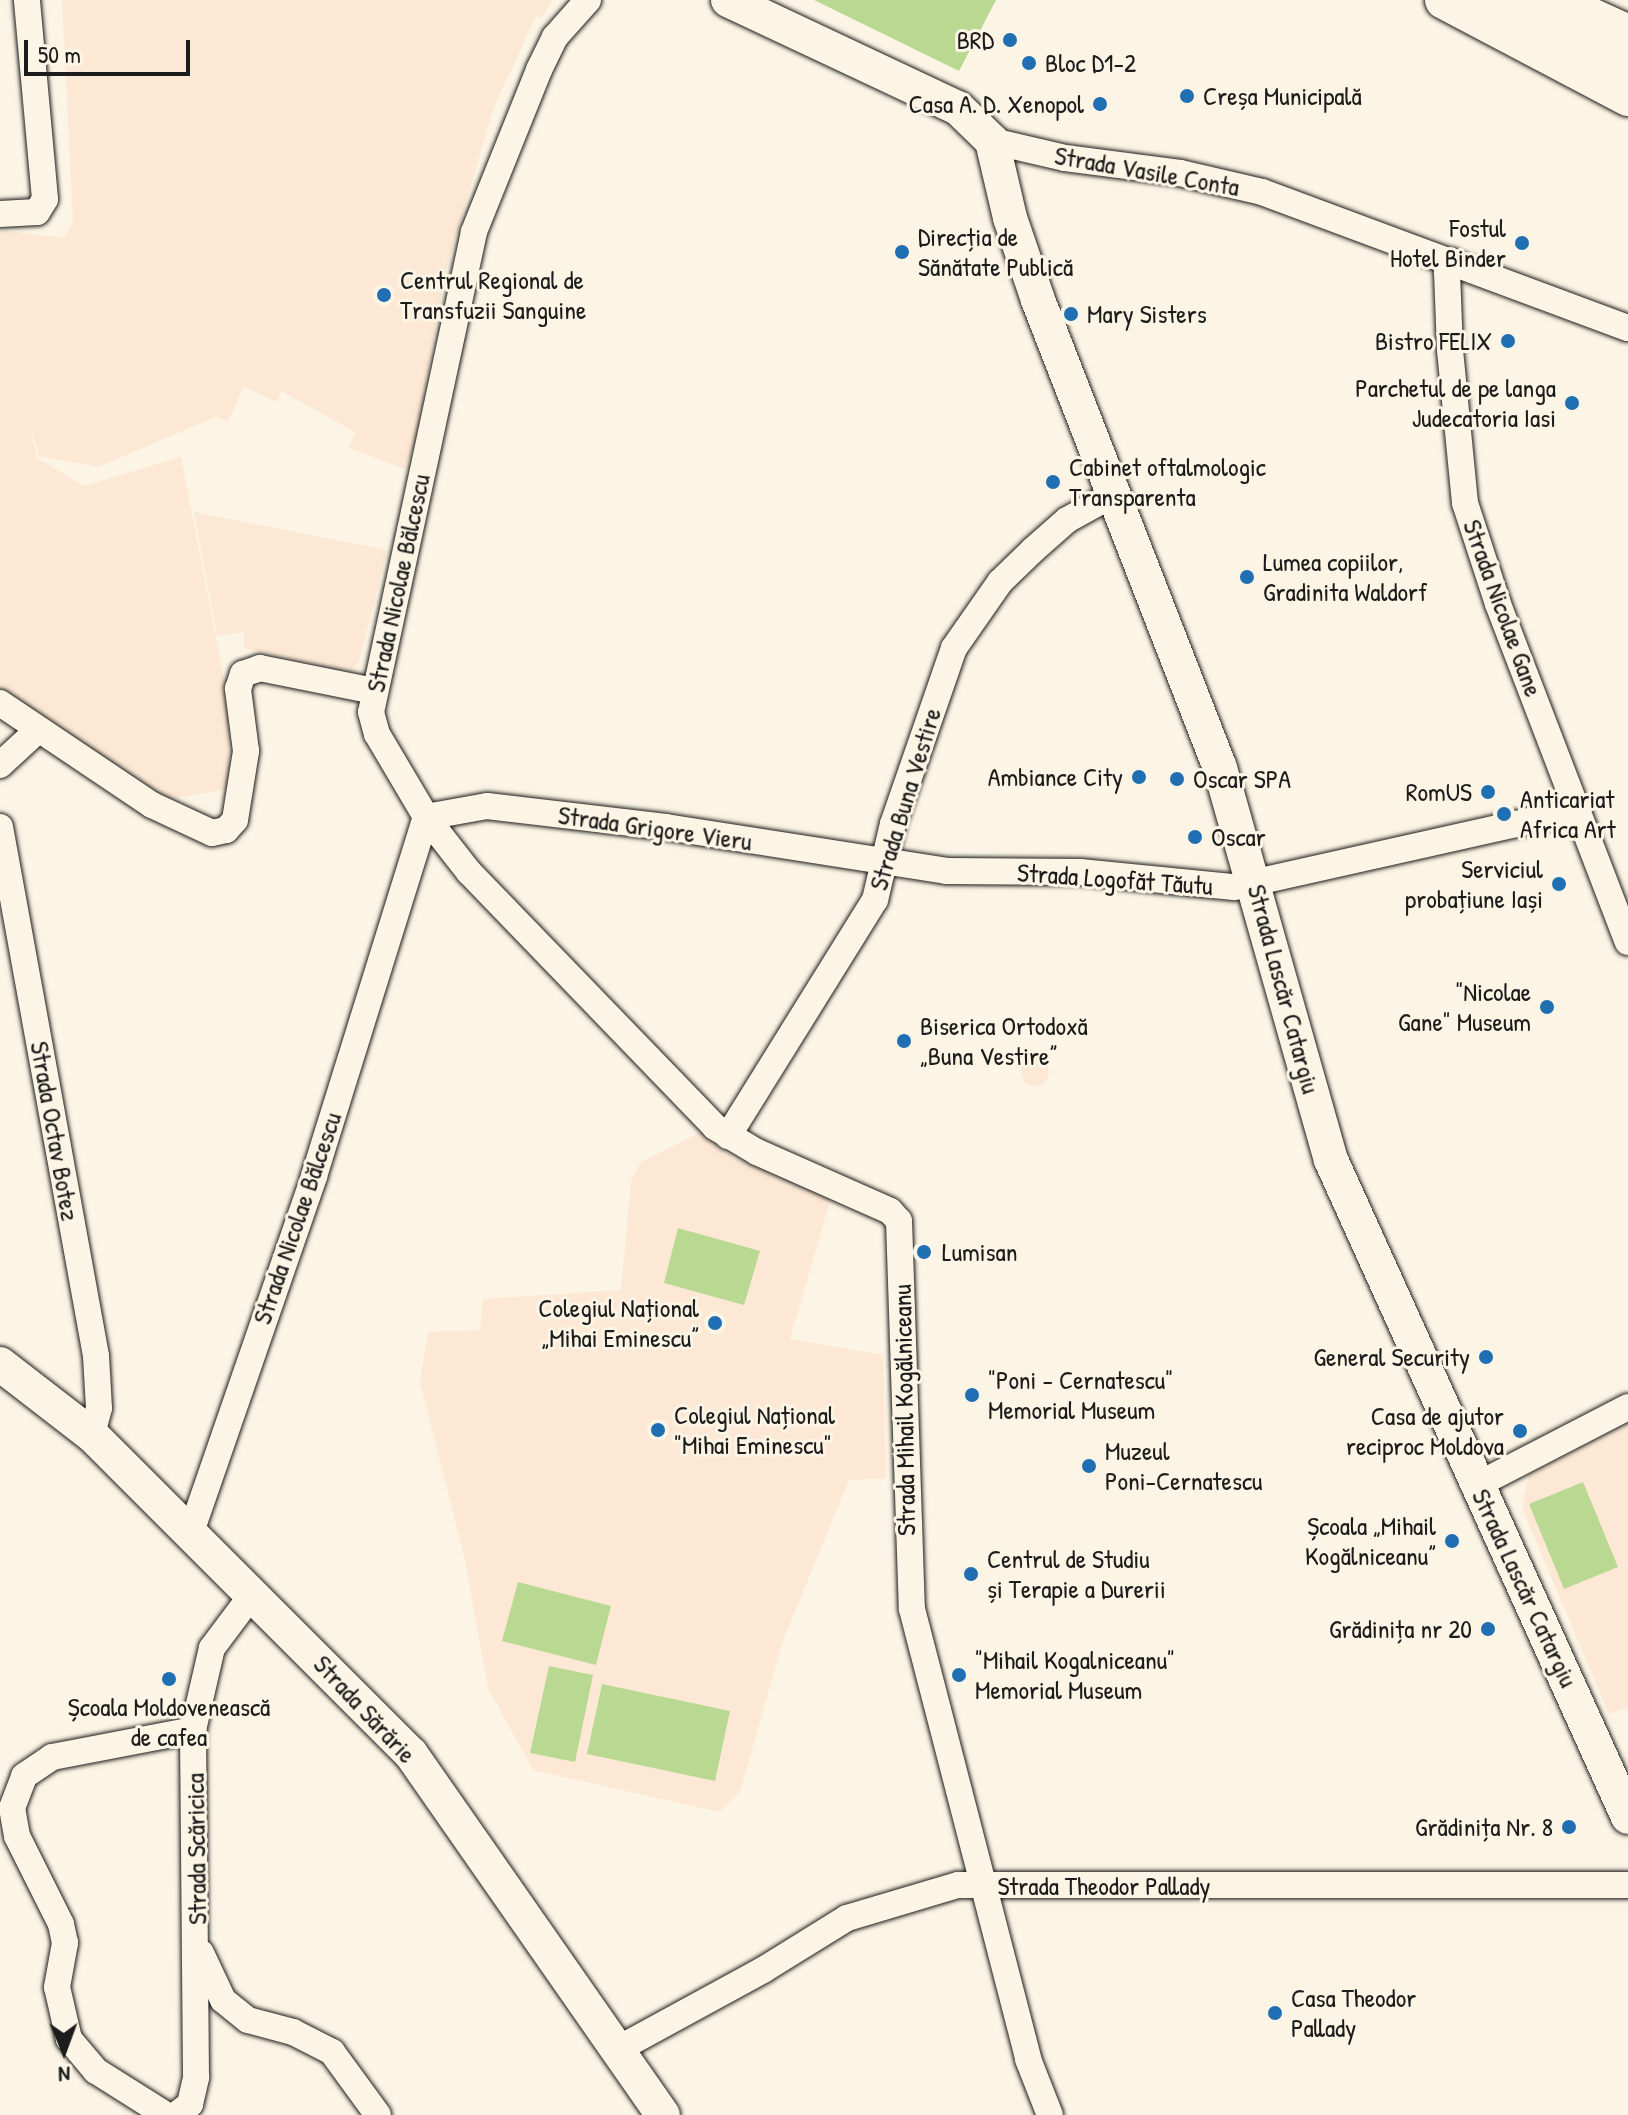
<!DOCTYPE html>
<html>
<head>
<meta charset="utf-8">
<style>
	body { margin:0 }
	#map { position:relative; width:1628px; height:2115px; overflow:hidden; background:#fcf5e5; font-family:"Patrick Hand",sans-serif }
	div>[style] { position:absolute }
	.built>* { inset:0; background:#fce8d4 }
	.round { border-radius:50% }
	.green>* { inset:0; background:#b9d992 }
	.roads { filter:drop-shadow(0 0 2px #1c1c1c) drop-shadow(0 0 2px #1c1c1c) }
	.minor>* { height:26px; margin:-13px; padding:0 13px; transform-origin:13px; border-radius:13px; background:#fcf5e5 }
	.tertiary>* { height:34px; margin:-17px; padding:0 17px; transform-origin:17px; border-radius:17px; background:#fcf5e5 }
	.secondary>* { height:38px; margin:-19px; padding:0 19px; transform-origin:19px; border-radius:19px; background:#fcf5e5 }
	.primary>* { height:42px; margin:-21px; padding:0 21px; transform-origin:21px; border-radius:21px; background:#fcf5e5 }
	.dots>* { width:22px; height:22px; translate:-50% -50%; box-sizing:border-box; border:4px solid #fcf5e5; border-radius:50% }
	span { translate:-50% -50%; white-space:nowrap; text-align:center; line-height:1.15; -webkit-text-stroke:6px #fcf5e5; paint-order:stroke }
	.poi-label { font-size:26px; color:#1c1c1c }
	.right { translate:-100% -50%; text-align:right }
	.left { translate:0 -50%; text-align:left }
	.street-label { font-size:26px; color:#1c1c1c }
	.north { position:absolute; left:24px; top:2011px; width:80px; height:80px; -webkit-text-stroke:6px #fcf5e5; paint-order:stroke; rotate:179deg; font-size:22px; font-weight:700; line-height:32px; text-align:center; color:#1c1c1c }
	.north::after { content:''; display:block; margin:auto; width:28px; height:36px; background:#1c1c1c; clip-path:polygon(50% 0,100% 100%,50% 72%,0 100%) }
	.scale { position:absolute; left:24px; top:40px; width:166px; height:36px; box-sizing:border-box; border:4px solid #1c1c1c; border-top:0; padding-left:10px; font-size:24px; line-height:28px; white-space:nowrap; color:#1c1c1c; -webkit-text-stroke:6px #fcf5e5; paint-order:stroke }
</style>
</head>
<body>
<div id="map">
	<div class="built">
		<i style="clip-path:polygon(62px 0,552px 0,542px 18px,536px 16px,494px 107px,446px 270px,416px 439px,405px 469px,349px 448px,355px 432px,281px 391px,277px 402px,243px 387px,228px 422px,216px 417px,98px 467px,39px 456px,29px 422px,37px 458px,84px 486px,181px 457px,229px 705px,228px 789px,163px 800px,0 688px,0 230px,64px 238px,73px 221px)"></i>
		<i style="clip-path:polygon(194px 512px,387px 550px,359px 662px,350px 672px,244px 648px,244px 632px,217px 636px)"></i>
		<i class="round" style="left:1021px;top:1058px;width:28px;height:28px"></i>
		<i style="clip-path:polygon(701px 1132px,733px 1158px,831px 1197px,790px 1339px,883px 1355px,886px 1478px,849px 1480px,782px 1643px,740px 1792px,720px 1812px,533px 1770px,488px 1688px,465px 1561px,420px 1382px,428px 1332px,480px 1330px,483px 1299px,621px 1290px,631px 1181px,641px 1162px)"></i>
		<i style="clip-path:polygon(1628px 1423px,1628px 1707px,1609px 1714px,1522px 1508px,1529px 1475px)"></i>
	</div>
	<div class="green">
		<i style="clip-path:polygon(814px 0,996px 0,959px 71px)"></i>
		<i style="clip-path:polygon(678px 1228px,760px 1251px,744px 1305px,664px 1283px)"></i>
		<i style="clip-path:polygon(1583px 1482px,1618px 1567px,1564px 1589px,1529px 1504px)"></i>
		<i style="clip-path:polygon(518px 1582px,611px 1606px,596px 1665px,502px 1641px)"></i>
		<i style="clip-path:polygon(549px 1666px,593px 1675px,575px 1762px,530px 1753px)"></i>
		<i style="clip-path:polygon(602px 1684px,730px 1711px,715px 1781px,587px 1754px)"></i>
	</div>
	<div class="roads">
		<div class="minor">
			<i style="left:588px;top:0;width:50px;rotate:131.7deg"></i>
			<i style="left:555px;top:37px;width:37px;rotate:116deg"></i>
			<i style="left:539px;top:70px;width:175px;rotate:111.9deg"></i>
			<i style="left:474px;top:232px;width:491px;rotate:102.1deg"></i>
			<i style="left:371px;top:712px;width:23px;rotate:75deg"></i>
			<i style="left:377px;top:734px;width:96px;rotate:59.4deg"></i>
			<i style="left:426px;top:817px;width:70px;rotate:52deg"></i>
			<i style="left:469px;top:872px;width:354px;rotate:46deg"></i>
			<i style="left:715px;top:1127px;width:49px;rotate:30.8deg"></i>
			<i style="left:757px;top:1152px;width:145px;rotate:23.9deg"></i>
			<i style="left:890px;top:1211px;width:13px;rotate:48deg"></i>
			<i style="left:899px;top:1221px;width:388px;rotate:88.1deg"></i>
			<i style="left:912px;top:1609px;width:465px;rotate:75.5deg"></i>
			<i style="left:1028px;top:2059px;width:60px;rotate:68.6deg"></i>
			<i style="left:992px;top:141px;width:75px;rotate:13.1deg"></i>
			<i style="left:1065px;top:158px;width:116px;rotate:7.4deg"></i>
			<i style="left:1180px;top:173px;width:84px;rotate:13deg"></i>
			<i style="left:1262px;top:192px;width:390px;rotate:20.4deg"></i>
			<i style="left:0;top:214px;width:37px;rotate:-3deg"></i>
			<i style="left:37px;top:212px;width:15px;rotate:-58deg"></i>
			<i style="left:45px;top:199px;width:200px;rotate:-95.2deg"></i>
			<i style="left:1451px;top:261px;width:12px;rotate:110deg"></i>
			<i style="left:1447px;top:272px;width:78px;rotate:87.8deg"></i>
			<i style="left:1450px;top:350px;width:154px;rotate:84.4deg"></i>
			<i style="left:1465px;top:503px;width:106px;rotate:71.9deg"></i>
			<i style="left:1498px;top:604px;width:362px;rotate:69deg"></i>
			<i style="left:0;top:703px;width:183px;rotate:33.9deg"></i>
			<i style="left:152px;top:805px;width:66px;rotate:25deg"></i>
			<i style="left:212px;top:833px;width:14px;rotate:-12deg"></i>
			<i style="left:226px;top:830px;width:13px;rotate:-48deg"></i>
			<i style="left:235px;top:820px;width:70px;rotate:-80.9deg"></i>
			<i style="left:246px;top:751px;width:63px;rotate:-97.4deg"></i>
			<i style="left:238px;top:689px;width:16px;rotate:-72deg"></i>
			<i style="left:243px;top:674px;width:18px;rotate:-19deg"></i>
			<i style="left:260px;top:668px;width:116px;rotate:11.4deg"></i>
			<i style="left:0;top:765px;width:52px;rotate:-42.6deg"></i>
			<i style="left:426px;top:817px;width:62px;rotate:-10.2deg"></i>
			<i style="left:487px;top:806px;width:180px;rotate:6.7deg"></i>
			<i style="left:666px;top:827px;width:284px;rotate:8.9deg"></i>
			<i style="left:947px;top:871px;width:133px;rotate:0.4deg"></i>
			<i style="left:1080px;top:872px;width:155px;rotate:5.6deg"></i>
			<i style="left:1234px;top:887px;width:353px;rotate:-12.6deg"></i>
			<i style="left:0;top:827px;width:538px;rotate:79.71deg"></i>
			<i style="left:96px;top:1356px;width:52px;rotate:86.7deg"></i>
			<i style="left:99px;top:1408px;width:28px;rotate:105deg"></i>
			<i style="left:728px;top:1136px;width:278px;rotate:-58.1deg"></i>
			<i style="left:875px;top:900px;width:78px;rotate:-76.7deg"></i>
			<i style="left:893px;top:824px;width:186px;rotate:-70.9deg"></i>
			<i style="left:954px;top:648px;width:80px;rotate:-55.1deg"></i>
			<i style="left:1000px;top:582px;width:46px;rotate:-44.1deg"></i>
			<i style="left:1033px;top:550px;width:45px;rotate:-41.4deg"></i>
			<i style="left:1067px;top:520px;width:54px;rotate:-29deg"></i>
			<i style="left:1477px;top:1485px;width:170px;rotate:-27.3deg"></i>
			<i style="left:191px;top:1532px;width:377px;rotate:-70.9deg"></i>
			<i style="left:314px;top:1176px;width:376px;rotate:-72.7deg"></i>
			<i style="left:201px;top:1953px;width:52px;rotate:64.9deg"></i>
			<i style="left:223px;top:2000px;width:32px;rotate:39deg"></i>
			<i style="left:248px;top:2020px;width:47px;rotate:14.9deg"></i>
			<i style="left:293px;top:2032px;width:44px;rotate:27.1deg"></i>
			<i style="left:332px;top:2052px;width:78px;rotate:53.9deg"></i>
			<i style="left:620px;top:2048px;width:163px;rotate:-28.6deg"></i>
			<i style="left:763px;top:1970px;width:99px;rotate:-31.8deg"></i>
			<i style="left:847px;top:1918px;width:116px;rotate:-16.6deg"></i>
			<i style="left:958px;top:1885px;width:670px"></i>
			<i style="left:166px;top:2115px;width:83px;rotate:-147.8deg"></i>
			<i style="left:96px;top:2071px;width:42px;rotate:-130.2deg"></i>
			<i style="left:69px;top:2039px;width:53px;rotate:-103deg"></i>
			<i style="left:57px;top:1987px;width:45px;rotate:-79.7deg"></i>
			<i style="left:65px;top:1943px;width:19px;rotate:-102deg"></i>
			<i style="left:61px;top:1924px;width:98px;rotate:-116.6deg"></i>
			<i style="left:17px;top:1836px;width:28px;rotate:-100deg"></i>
			<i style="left:12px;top:1808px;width:34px;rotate:-69deg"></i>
			<i style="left:24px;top:1776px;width:34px;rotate:-34deg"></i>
			<i style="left:52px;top:1757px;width:144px;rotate:-10.8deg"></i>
			<i style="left:176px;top:2115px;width:18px;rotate:-38deg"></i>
			<i style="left:190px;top:2104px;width:28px;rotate:-77deg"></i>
			<i style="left:196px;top:2077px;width:347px;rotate:-90.5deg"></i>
			<i style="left:193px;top:1730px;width:84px;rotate:-77deg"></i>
			<i style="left:212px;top:1648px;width:70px;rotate:-53.1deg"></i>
		</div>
		<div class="tertiary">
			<i style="left:728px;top:0;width:254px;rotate:25.2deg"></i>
			<i style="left:958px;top:108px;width:47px;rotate:44.1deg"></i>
			<i style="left:992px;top:141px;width:79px;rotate:76.8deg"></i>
			<i style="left:1010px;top:218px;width:87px;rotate:71.1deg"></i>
			<i style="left:1038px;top:300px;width:502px;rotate:68.75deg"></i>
			<i style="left:1220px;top:768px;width:407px;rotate:74.2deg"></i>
			<i style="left:1331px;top:1160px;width:721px;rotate:65.67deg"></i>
			<i style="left:0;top:1364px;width:116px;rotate:37.7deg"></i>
			<i style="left:92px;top:1435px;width:451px;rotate:45deg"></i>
			<i style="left:411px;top:1754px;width:440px;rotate:55.1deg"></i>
		</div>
		<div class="secondary">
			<i style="left:1444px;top:0;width:208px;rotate:27.8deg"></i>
		</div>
		<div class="primary">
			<i style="left:1481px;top:0;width:162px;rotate:25.1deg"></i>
			<i style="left:1549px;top:0;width:87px;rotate:24.5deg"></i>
		</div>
	</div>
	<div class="dots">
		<i style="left:1010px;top:40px;background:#1f6fb2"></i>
		<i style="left:1029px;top:63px;background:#1f6fb2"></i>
		<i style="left:1187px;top:96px;background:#1f6fb2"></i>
		<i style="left:1100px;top:104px;background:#1f6fb2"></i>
		<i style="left:1522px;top:243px;background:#1f6fb2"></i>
		<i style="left:902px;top:252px;background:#1f6fb2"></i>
		<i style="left:384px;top:295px;background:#1f6fb2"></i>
		<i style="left:1071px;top:314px;background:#1f6fb2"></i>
		<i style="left:1508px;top:341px;background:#1f6fb2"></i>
		<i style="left:1572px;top:403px;background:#1f6fb2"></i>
		<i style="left:1053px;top:482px;background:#1f6fb2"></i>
		<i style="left:1247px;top:577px;background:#1f6fb2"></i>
		<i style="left:1139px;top:777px;background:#1f6fb2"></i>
		<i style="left:1177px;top:779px;background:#1f6fb2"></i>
		<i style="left:1488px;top:792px;background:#1f6fb2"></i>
		<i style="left:1504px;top:814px;background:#1f6fb2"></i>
		<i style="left:1195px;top:837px;background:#1f6fb2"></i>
		<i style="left:1559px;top:884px;background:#1f6fb2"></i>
		<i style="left:1547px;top:1007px;background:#1f6fb2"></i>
		<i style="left:904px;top:1041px;background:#1f6fb2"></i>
		<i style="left:924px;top:1252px;background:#1f6fb2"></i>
		<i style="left:715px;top:1323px;background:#1f6fb2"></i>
		<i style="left:1486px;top:1357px;background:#1f6fb2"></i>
		<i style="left:972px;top:1395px;background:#1f6fb2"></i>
		<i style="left:658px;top:1430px;background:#1f6fb2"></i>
		<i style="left:1520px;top:1431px;background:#1f6fb2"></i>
		<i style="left:1089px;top:1466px;background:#1f6fb2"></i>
		<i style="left:1452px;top:1541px;background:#1f6fb2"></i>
		<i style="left:971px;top:1574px;background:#1f6fb2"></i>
		<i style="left:1488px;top:1629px;background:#1f6fb2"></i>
		<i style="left:959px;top:1675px;background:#1f6fb2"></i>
		<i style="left:169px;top:1679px;background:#1f6fb2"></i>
		<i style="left:1569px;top:1827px;background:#1f6fb2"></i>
		<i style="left:1275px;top:2013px;background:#1f6fb2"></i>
	</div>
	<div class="poi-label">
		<span class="right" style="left:994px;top:40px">BRD</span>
		<span class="left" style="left:1045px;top:63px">Bloc D1-2</span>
		<span class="left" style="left:1203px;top:96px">Creșa Municipală</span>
		<span class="right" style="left:1084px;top:104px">Casa A. D. Xenopol</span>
		<span class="right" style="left:1506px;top:243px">Fostul<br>Hotel Binder</span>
		<span class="left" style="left:918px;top:252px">Direcția de<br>Sănătate Publică</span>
		<span class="left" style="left:400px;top:295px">Centrul Regional de<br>Transfuzii Sanguine</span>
		<span class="left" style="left:1087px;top:314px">Mary Sisters</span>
		<span class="right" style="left:1492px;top:341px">Bistro FELIX</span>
		<span class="right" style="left:1556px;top:403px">Parchetul de pe langa<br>Judecatoria Iasi</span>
		<span class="left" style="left:1069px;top:482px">Cabinet oftalmologic<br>Transparenta</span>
		<span class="left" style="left:1263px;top:577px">Lumea copiilor,<br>Gradinita Waldorf</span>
		<span class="right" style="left:1123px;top:777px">Ambiance City</span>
		<span class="left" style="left:1193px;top:779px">Oscar SPA</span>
		<span class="right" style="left:1472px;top:792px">RomUS</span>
		<span class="left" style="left:1520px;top:814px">Anticariat<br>Africa Art</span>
		<span class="left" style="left:1211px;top:837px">Oscar</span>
		<span class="right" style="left:1543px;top:884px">Serviciul<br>probațiune Iași</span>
		<span class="right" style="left:1531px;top:1007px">"Nicolae<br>Gane" Museum</span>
		<span class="left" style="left:920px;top:1041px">Biserica Ortodoxă<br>„Buna Vestire”</span>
		<span class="left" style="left:942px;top:1252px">Lumisan</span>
		<span class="right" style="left:699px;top:1323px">Colegiul Național<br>„Mihai Eminescu”</span>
		<span class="right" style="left:1470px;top:1357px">General Security</span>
		<span class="left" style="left:988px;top:1395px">"Poni - Cernatescu"<br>Memorial Museum</span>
		<span class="left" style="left:674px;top:1430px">Colegiul Național<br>"Mihai Eminescu"</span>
		<span class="right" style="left:1504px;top:1431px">Casa de ajutor<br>reciproc Moldova</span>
		<span class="left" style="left:1105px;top:1466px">Muzeul<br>Poni-Cernatescu</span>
		<span class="right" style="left:1436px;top:1541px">Școala „Mihail<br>Kogălniceanu”</span>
		<span class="left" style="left:987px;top:1574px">Centrul de Studiu<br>și Terapie a Durerii</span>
		<span class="right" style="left:1472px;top:1629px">Grădinița nr 20</span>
		<span class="left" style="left:975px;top:1675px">"Mihail Kogalniceanu"<br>Memorial Museum</span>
		<span style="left:169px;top:1722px">Școala Moldovenească<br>de cafea</span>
		<span class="right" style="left:1553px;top:1827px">Grădinița Nr. 8</span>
		<span class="left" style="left:1291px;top:2013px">Casa Theodor<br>Pallady</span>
	</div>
	<div class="street-label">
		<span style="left:1147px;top:171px;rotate:10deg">Strada Vasile Conta</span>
		<span style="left:398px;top:583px;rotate:-78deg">Strada Nicolae Bălcescu</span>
		<span style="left:1503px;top:608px;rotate:70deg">Strada Nicolae Gane</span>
		<span style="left:905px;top:799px;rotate:-73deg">Strada Buna Vestire</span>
		<span style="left:655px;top:828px;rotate:8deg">Strada Grigore Vieru</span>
		<span style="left:1115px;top:879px;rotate:4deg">Strada Logofăt Tăutu</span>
		<span style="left:1284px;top:989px;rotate:75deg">Strada Lascăr Catargiu</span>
		<span style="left:55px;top:1131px;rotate:80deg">Strada Octav Botez</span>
		<span style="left:297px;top:1218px;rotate:-71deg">Strada Nicolae Bălcescu</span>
		<span style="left:904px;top:1410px;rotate:-91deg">Strada Mihail Kogălniceanu</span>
		<span style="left:1525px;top:1588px;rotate:65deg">Strada Lascăr Catargiu</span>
		<span style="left:365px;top:1709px;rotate:47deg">Strada Sărărie</span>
		<span style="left:196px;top:1849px;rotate:-91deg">Strada Scăricica</span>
		<span style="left:1104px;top:1886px">Strada Theodor Pallady</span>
	</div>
	<div class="north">N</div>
	<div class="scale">50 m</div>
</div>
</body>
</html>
